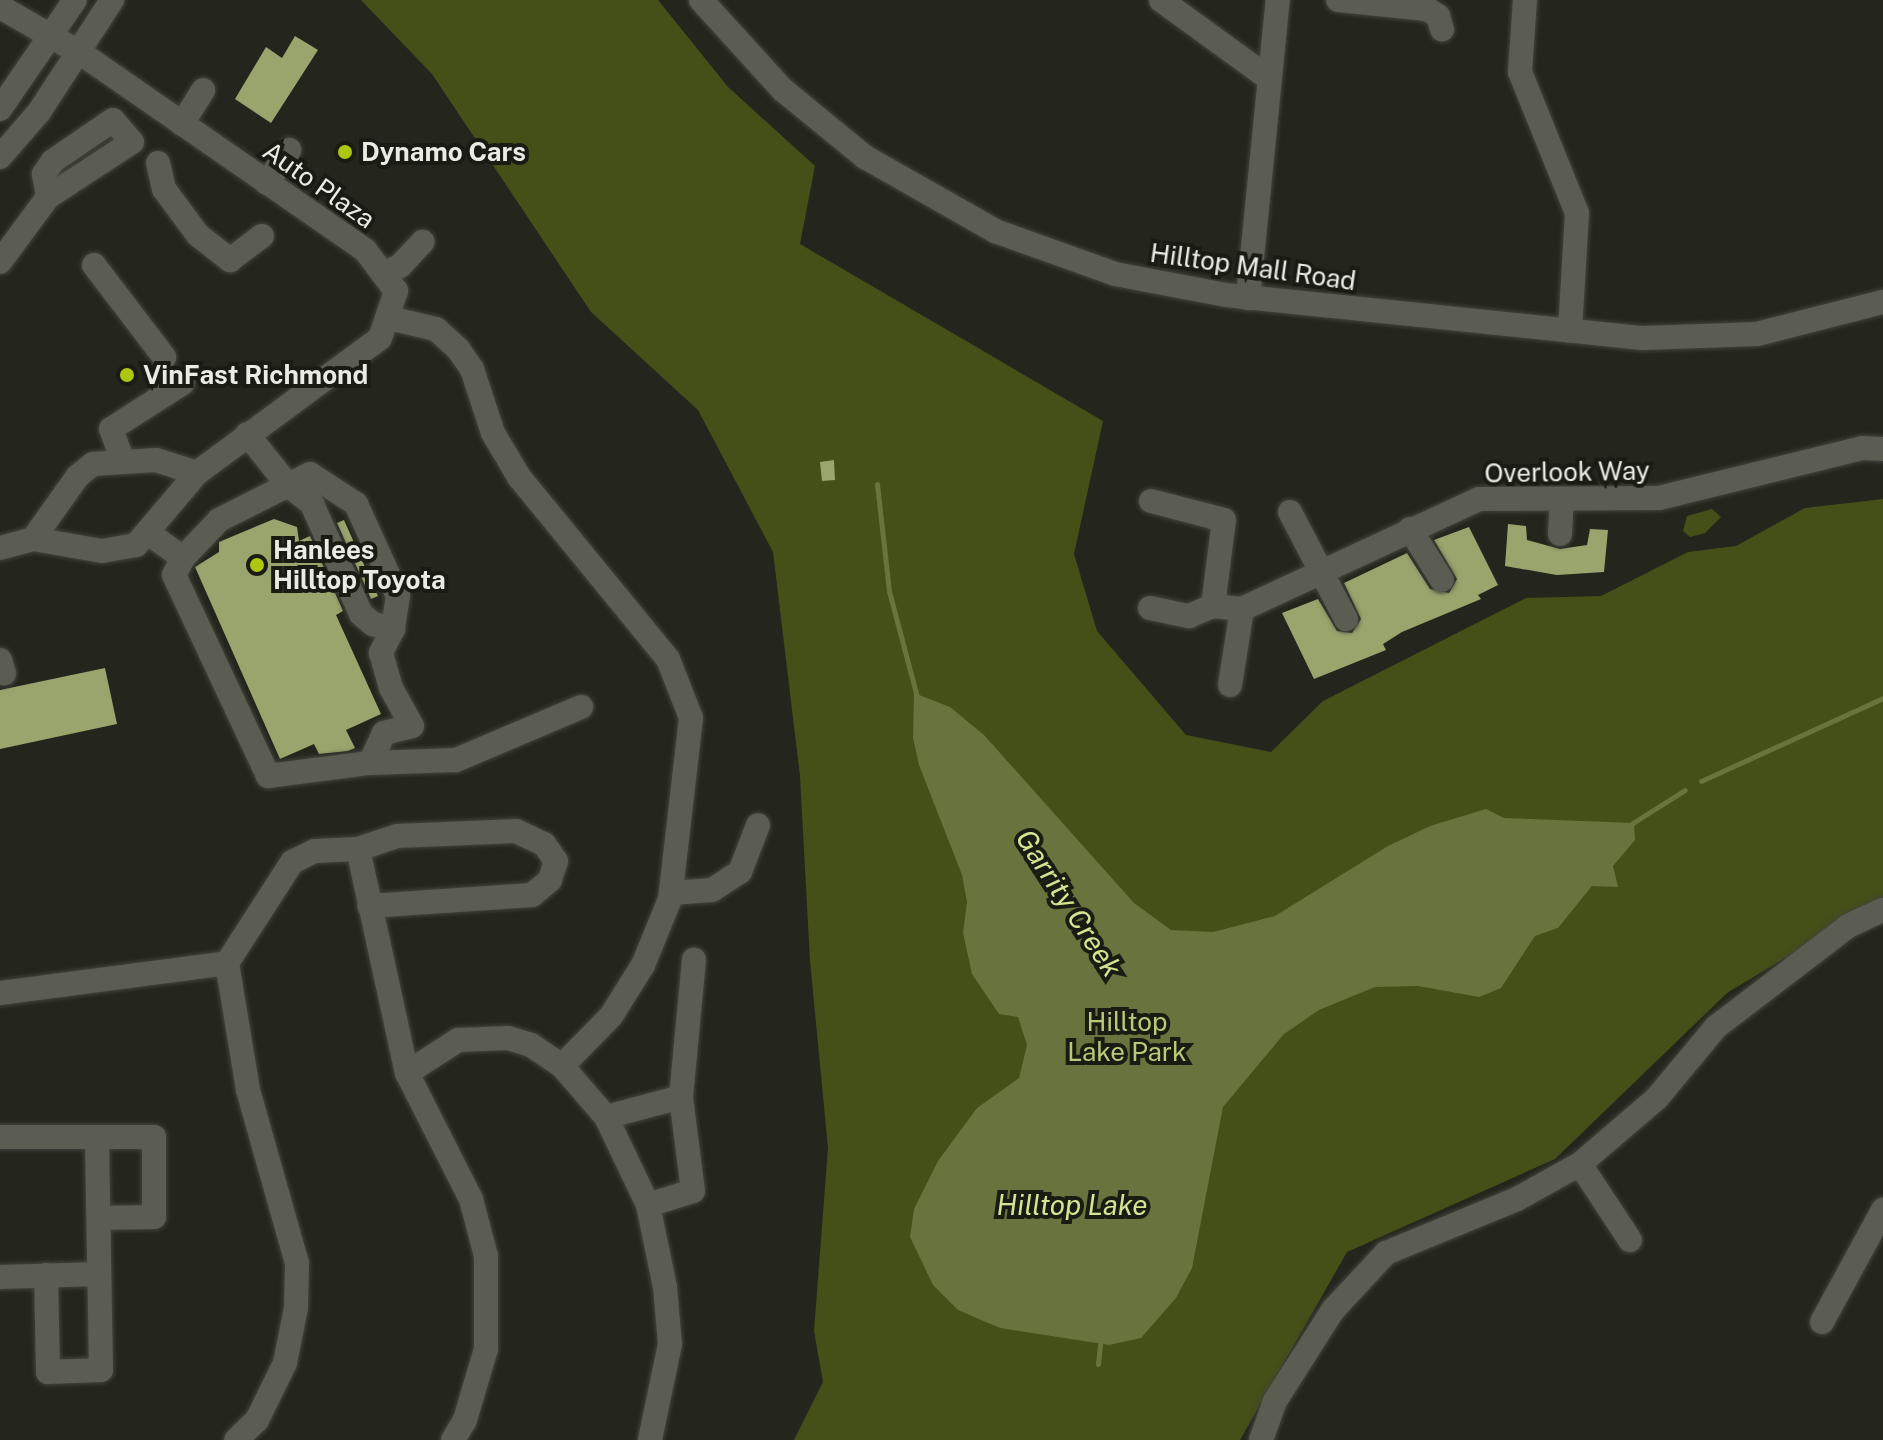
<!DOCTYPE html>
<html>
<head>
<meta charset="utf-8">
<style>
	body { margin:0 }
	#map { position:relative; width:1883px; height:1440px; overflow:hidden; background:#24261d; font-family:"Public Sans",sans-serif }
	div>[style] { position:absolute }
	.green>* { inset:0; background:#454f18 }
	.water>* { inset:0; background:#68733d }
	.stream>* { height:5px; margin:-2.5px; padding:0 2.5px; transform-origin:2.5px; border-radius:2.5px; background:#68733d }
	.building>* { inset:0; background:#99a56d }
	.roads { filter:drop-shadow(0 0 2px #42443c) drop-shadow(0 0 2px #42443c) }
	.minor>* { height:24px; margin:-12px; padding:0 12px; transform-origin:12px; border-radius:12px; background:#5b5d53 }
	.dots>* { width:22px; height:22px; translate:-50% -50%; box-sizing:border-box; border:4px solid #1a1c13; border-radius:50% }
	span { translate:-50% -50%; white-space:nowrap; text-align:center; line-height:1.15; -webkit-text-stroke:8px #1a1c13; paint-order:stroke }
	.poi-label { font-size:26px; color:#eaebe5; font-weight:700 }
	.left { translate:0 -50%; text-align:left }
	.street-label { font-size:26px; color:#eaebe5 }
	.park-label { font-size:26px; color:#b8ca77 }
	.water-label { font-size:28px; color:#d3e592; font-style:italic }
</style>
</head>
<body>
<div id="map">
	<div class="green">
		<i style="clip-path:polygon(361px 0,658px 0,728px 87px,815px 166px,800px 244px,1103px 421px,1074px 554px,1097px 631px,1186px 735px,1271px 752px,1323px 701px,1526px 598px,1601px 596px,1688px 552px,1736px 546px,1805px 508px,1883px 499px,1883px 899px,1727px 993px,1555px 1159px,1347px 1252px,1240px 1440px,794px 1440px,823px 1382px,814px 1331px,828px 1148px,810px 961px,800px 776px,773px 552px,698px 410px,591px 312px,432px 74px)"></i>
		<i style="clip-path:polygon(1712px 509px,1721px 517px,1705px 533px,1690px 537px,1683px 531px,1687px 516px)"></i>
	</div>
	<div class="water">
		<i style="clip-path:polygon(914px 693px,950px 707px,984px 735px,1134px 903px,1171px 930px,1213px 932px,1275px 916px,1388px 846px,1430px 826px,1486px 809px,1504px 818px,1634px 823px,1635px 840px,1613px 866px,1618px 887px,1592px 886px,1558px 928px,1535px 936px,1501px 988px,1479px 997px,1418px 986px,1375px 987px,1319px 1010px,1284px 1034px,1223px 1107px,1192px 1268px,1176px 1298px,1141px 1338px,1109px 1345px,1000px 1328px,958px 1310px,933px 1285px,910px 1237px,914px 1209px,938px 1161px,977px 1108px,1019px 1078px,1027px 1045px,1018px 1017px,999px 1014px,972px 974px,963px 933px,967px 902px,962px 875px,919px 765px,913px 738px)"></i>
	</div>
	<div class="stream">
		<i style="left:877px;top:484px;width:108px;rotate:83.6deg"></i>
		<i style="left:889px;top:591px;width:110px;rotate:75.2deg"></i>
		<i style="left:1701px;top:781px;width:200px;rotate:-24.5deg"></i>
		<i style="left:1628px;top:826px;width:67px;rotate:-32.3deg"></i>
		<i style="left:1098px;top:1364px;width:27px;rotate:-84deg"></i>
	</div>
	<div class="building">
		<i style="clip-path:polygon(295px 36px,318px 50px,271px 123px,235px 99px,266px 47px,282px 58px)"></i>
		<i style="clip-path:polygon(834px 460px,835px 480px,822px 481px,820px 462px)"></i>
		<i style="clip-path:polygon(274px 519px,297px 527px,299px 541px,310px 536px,343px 611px,336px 615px,381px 714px,346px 730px,355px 748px,348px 751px,319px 754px,314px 744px,280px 759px,195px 567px,219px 552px,219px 542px)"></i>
		<i style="clip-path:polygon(344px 520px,378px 596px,371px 599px,337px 523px)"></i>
		<i style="clip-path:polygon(1508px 524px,1526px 526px,1527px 540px,1560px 549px,1587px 545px,1590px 529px,1608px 530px,1604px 572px,1557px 575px,1505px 566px)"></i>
		<i style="clip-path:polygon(1469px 527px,1498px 585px,1478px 595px,1481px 599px,1402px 632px,1383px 644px,1386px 650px,1314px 679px,1282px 613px,1318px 599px,1337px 631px,1352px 633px,1361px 619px,1344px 583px,1407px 553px,1430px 589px,1449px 593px,1457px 579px,1434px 540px)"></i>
		<i style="clip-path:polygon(105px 668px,117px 724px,0 749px,0 690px)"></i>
	</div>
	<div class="roads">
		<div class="minor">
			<i style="left:701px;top:0;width:122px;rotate:47.7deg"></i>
			<i style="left:783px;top:90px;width:106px;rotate:39.3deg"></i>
			<i style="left:865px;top:157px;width:150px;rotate:29.6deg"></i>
			<i style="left:995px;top:231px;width:127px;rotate:19.7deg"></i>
			<i style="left:1115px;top:274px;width:113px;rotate:10.7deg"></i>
			<i style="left:1226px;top:295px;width:419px;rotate:5.9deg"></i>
			<i style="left:1643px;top:338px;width:114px;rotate:-2deg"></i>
			<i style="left:1757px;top:334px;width:130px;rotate:-14.3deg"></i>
			<i style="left:1161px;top:0;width:131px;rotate:36deg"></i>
			<i style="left:1338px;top:0;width:89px;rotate:5.8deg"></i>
			<i style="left:1427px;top:9px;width:13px;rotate:32deg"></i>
			<i style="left:1438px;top:16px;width:14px;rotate:73deg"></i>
			<i style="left:1525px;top:0;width:72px;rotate:94deg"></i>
			<i style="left:1520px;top:72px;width:152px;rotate:68deg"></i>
			<i style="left:1577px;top:213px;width:118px;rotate:93.4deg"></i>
			<i style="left:0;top:109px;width:132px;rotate:-55.5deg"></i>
			<i style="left:182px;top:124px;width:40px;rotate:-58deg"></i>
			<i style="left:0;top:157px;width:60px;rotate:-49.1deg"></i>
			<i style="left:39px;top:112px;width:134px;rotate:-56.9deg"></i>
			<i style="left:158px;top:163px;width:27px;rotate:77deg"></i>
			<i style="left:164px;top:189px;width:57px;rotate:53.5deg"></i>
			<i style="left:198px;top:235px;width:41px;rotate:38deg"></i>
			<i style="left:230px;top:260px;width:40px;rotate:-37deg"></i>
			<i style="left:267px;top:183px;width:40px;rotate:-56deg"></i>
			<i style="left:0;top:262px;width:81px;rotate:-53.6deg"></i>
			<i style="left:48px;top:197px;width:100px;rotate:-33.2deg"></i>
			<i style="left:132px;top:142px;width:29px;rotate:-131deg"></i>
			<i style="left:113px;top:120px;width:73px;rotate:145.7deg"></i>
			<i style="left:53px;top:161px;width:16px;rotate:125deg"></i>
			<i style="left:44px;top:174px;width:23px;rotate:80deg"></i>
			<i style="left:94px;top:265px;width:116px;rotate:52.7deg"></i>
			<i style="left:383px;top:274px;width:19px;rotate:-25deg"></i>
			<i style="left:400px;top:266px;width:33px;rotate:-47deg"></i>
			<i style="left:1248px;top:298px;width:300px;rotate:-84.3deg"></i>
			<i style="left:389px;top:318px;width:48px;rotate:13.2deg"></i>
			<i style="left:436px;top:329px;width:30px;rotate:42deg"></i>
			<i style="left:458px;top:349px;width:24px;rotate:55deg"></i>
			<i style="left:472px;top:369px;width:67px;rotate:71.8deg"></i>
			<i style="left:493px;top:433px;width:51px;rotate:59.4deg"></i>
			<i style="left:519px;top:477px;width:235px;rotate:50.7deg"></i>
			<i style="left:668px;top:659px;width:63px;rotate:68.7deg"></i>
			<i style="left:691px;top:718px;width:182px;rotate:96.6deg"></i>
			<i style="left:670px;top:899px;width:71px;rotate:112.2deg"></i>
			<i style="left:643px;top:965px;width:60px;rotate:122.1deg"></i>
			<i style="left:611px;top:1016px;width:70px;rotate:134.4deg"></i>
			<i style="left:247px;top:434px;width:65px;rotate:51.2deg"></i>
			<i style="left:288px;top:485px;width:31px;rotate:38deg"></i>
			<i style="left:312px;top:504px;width:120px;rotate:66deg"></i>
			<i style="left:361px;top:614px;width:16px;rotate:40deg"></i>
			<i style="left:373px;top:624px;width:21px;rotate:14deg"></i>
			<i style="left:122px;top:459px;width:32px;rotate:-110deg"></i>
			<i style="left:111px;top:429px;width:85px;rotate:-32.6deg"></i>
			<i style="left:1151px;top:501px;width:75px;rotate:14.6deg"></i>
			<i style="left:1224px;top:520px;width:87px;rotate:97.3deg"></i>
			<i style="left:1290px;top:512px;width:121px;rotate:62.4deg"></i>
			<i style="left:1410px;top:529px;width:60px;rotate:57.9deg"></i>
			<i style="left:148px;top:533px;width:43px;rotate:35.5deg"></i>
			<i style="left:183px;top:558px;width:52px;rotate:-46.5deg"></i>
			<i style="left:219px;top:520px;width:102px;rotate:-26.8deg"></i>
			<i style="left:310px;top:474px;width:55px;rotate:33.1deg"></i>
			<i style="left:356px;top:504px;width:101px;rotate:65.5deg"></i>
			<i style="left:398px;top:596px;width:33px;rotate:99deg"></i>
			<i style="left:393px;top:629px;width:27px;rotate:117deg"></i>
			<i style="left:381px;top:653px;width:36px;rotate:74deg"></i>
			<i style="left:391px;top:688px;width:43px;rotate:61.1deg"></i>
			<i style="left:412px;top:726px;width:29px;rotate:166deg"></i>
			<i style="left:384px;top:733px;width:33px;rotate:115deg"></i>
			<i style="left:1560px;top:534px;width:35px;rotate:-87deg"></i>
			<i style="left:33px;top:539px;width:77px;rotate:-54.5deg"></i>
			<i style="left:78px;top:476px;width:19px;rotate:-39deg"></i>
			<i style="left:93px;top:464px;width:63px;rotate:-3.6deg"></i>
			<i style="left:156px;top:460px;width:43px;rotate:17.6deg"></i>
			<i style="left:0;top:548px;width:34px;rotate:-15deg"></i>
			<i style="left:33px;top:539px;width:70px;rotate:9.9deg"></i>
			<i style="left:102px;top:551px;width:35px;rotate:-10deg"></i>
			<i style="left:136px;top:545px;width:94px;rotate:-49.7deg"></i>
			<i style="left:197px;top:473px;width:227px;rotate:-36.4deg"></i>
			<i style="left:380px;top:338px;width:50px;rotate:-71.2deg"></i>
			<i style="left:396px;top:291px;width:51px;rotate:-127.1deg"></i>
			<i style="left:365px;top:250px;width:346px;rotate:-145.3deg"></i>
			<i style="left:80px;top:53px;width:90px;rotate:-150deg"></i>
			<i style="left:183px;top:558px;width:19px;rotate:118deg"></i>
			<i style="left:174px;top:575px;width:222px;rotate:64.9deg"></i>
			<i style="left:268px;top:776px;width:103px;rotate:-7.3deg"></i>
			<i style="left:370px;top:763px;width:86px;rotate:-2deg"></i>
			<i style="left:456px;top:760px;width:136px;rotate:-23deg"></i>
			<i style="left:1213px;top:606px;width:29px;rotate:6deg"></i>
			<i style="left:1242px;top:609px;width:261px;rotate:-24.9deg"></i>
			<i style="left:1479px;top:499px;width:180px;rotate:-0.3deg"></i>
			<i style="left:1659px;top:498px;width:209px;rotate:-13.8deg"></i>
			<i style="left:1862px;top:448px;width:21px;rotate:3deg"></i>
			<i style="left:1150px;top:608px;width:40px;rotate:12deg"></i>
			<i style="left:1189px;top:616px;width:26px;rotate:-23deg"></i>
			<i style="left:0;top:660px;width:14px;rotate:73deg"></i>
			<i style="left:1230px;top:685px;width:77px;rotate:-81deg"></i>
			<i style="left:358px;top:849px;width:229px;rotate:77.7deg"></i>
			<i style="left:407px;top:1073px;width:141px;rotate:63.1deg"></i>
			<i style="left:471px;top:1199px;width:59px;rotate:75.3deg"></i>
			<i style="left:486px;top:1256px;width:93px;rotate:90deg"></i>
			<i style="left:486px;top:1349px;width:74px;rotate:106.5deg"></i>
			<i style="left:465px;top:1420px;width:23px;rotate:121deg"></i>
			<i style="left:671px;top:893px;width:41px;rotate:-4.2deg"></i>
			<i style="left:712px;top:890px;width:33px;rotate:-33deg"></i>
			<i style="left:740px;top:872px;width:50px;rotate:-69deg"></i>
			<i style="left:227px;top:963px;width:120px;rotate:-57.2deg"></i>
			<i style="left:292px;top:862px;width:25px;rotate:-26deg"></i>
			<i style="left:315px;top:851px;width:43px;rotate:-2.7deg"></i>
			<i style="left:358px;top:849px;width:41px;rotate:-18.4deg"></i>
			<i style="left:397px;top:836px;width:119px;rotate:-2.4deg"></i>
			<i style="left:516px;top:831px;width:31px;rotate:25deg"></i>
			<i style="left:544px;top:844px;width:21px;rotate:55deg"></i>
			<i style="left:556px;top:861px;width:20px;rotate:108deg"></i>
			<i style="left:550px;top:880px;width:23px;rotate:140deg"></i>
			<i style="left:532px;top:895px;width:163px;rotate:176.1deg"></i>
			<i style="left:227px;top:963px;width:129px;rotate:80.6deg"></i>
			<i style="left:248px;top:1090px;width:180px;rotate:74.2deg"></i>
			<i style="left:297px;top:1263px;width:45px;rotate:91.3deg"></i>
			<i style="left:296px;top:1308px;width:56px;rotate:101.3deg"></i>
			<i style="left:285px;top:1363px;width:64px;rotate:116.2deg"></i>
			<i style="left:257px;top:1420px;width:29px;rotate:136deg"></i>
			<i style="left:0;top:993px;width:229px;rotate:-7.5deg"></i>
			<i style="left:407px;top:1073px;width:61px;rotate:-32.9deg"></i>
			<i style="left:458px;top:1040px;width:50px;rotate:-2.3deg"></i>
			<i style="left:508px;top:1038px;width:24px;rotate:17deg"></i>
			<i style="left:531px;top:1045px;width:37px;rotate:34deg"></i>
			<i style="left:562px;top:1066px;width:67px;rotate:49.2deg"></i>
			<i style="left:606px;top:1117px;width:98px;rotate:64.5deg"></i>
			<i style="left:648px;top:1205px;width:84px;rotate:78.3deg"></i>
			<i style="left:665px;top:1287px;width:57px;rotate:85deg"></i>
			<i style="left:670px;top:1344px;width:98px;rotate:101.8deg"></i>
			<i style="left:606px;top:1117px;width:78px;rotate:-14.9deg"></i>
			<i style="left:0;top:1137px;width:154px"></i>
			<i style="left:154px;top:1137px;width:80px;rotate:90deg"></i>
			<i style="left:154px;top:1217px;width:55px;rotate:179deg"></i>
			<i style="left:1580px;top:1164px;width:91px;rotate:56.7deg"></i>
			<i style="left:648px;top:1205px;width:47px;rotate:-17.3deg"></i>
			<i style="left:693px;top:1191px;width:95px;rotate:-97.3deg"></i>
			<i style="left:681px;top:1097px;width:138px;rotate:-84.6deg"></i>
			<i style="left:46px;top:1275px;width:97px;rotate:88.8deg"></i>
			<i style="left:48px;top:1372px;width:53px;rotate:-2.2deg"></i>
			<i style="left:101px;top:1370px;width:232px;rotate:-91deg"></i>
			<i style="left:0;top:1277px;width:99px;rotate:-1.7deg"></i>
			<i style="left:1822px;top:1322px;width:128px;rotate:-61.4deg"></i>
			<i style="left:1261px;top:1440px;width:41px;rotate:-70.3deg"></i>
			<i style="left:1275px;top:1401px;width:108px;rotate:-57.5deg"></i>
			<i style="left:1333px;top:1310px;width:78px;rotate:-47.1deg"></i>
			<i style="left:1386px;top:1253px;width:142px;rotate:-22.4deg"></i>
			<i style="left:1517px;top:1199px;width:72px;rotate:-29.1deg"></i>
			<i style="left:1580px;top:1164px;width:101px;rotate:-40.6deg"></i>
			<i style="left:1657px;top:1098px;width:92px;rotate:-50.3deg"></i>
			<i style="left:1716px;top:1027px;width:166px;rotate:-37.4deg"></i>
			<i style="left:1848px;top:926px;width:38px;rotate:-25deg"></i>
		</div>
	</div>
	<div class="dots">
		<i style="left:345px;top:152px;background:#adc60f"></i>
		<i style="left:127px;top:375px;background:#adc60f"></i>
		<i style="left:257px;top:565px;background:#adc60f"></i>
	</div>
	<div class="poi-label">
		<span class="left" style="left:361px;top:152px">Dynamo Cars</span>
		<span class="left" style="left:143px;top:375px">VinFast Richmond</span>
		<span class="left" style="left:273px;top:565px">Hanlees<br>Hilltop Toyota</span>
	</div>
	<div class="street-label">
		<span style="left:319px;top:185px;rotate:35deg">Auto Plaza</span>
		<span style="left:1253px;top:267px;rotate:8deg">Hilltop Mall Road</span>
		<span style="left:1567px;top:472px;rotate:-1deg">Overlook Way</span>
	</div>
	<div class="park-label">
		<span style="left:1127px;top:1037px">Hilltop<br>Lake Park</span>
	</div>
	<div class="water-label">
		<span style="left:1069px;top:903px;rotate:57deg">Garrity Creek</span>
		<span style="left:1072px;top:1205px">Hilltop Lake</span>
	</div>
</div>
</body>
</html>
